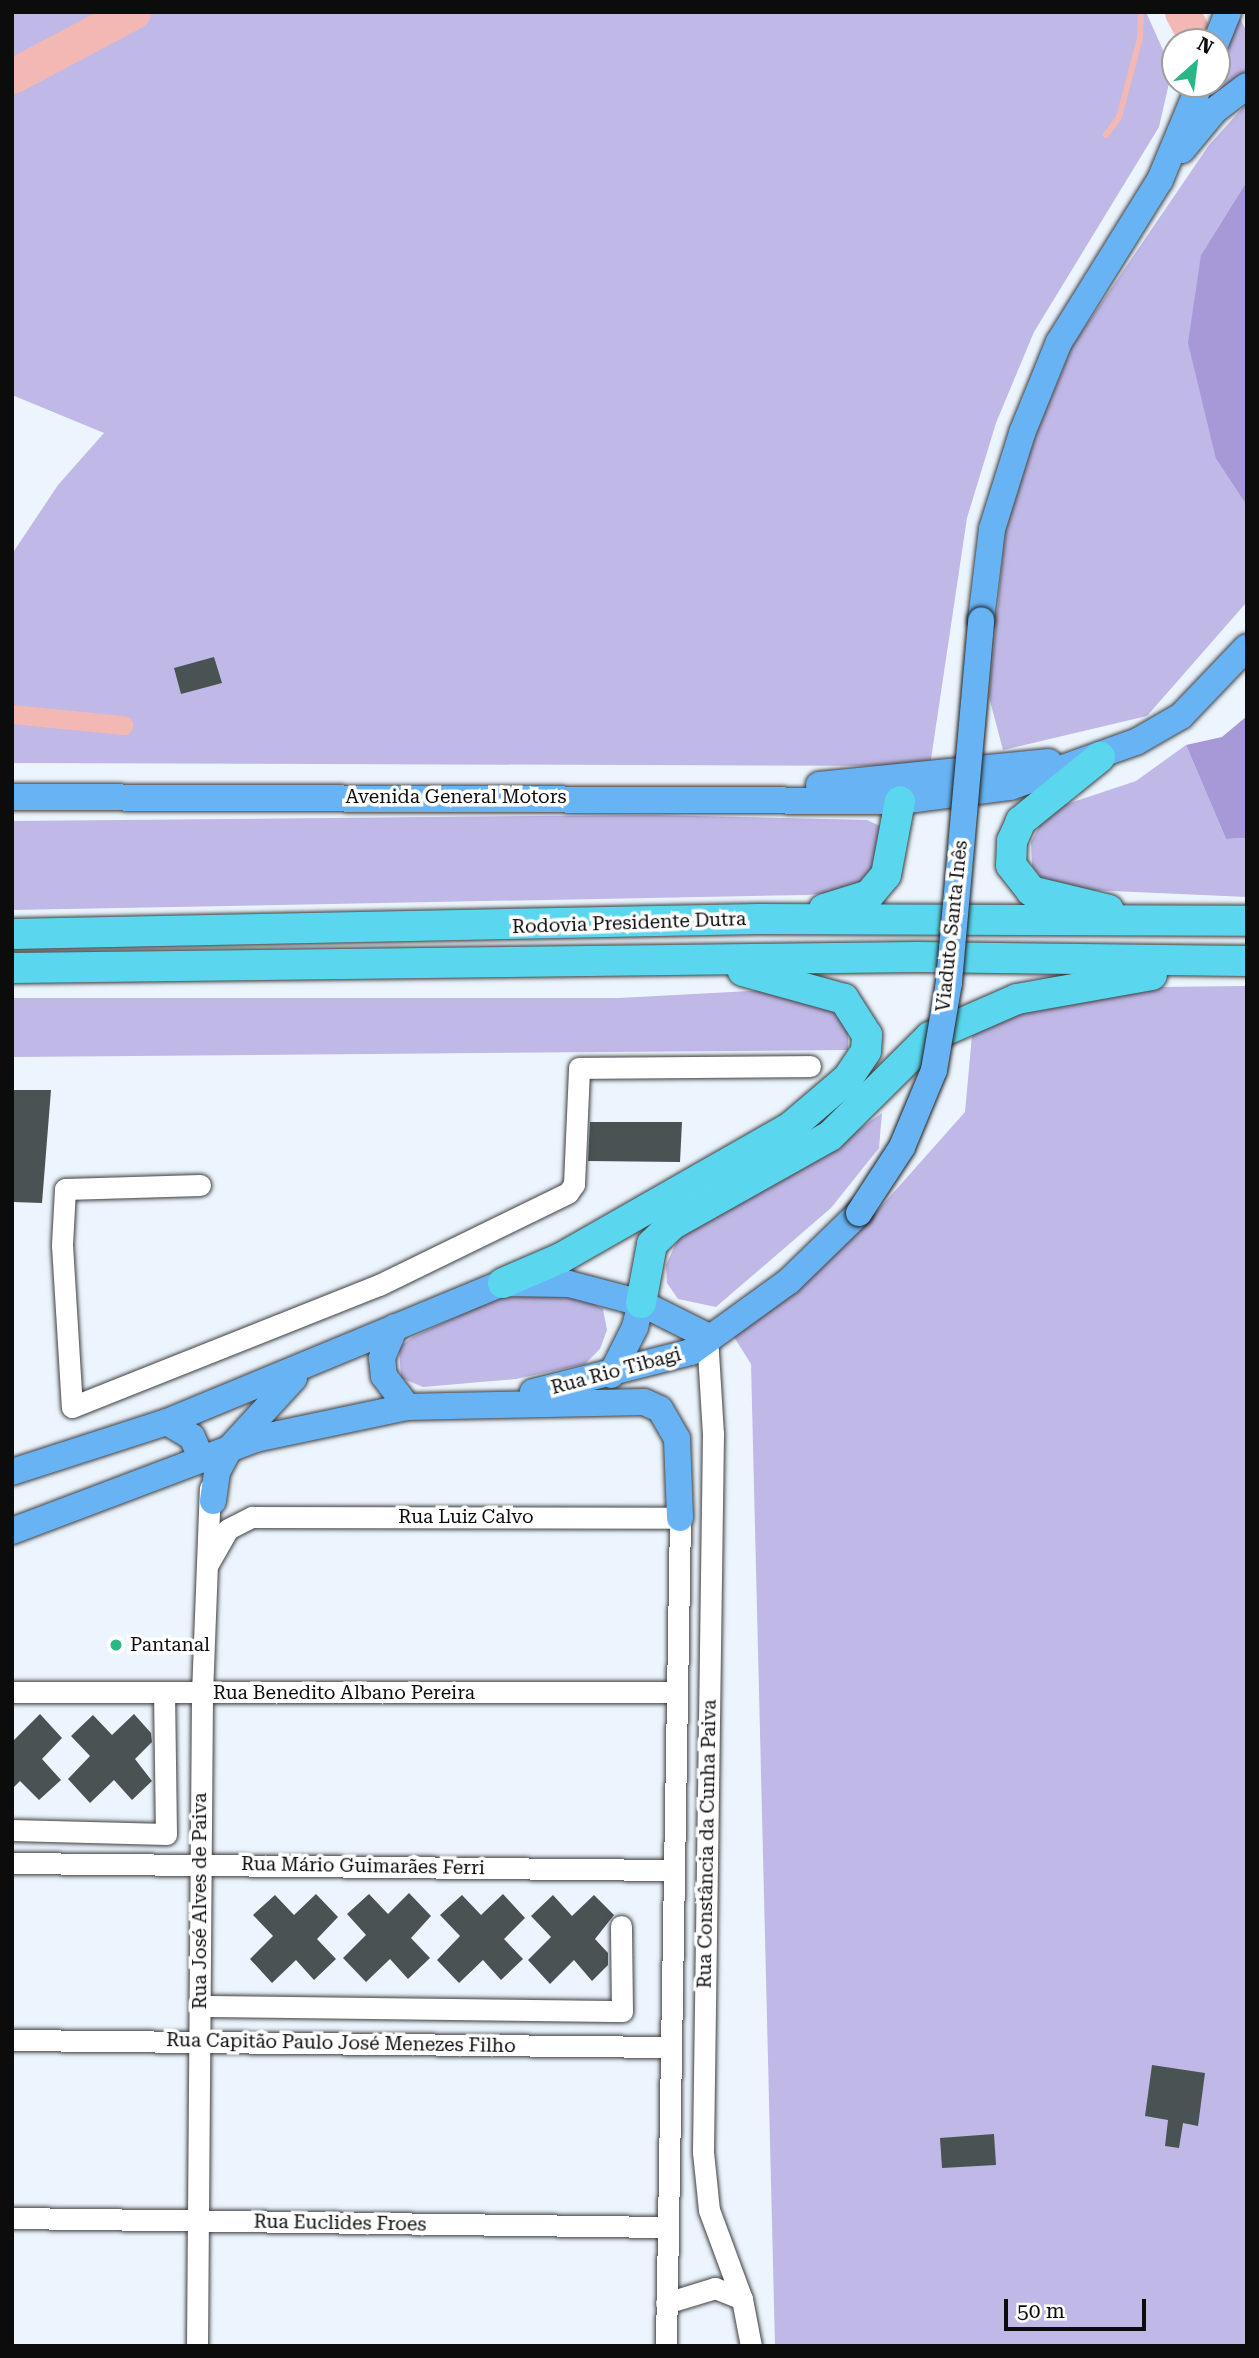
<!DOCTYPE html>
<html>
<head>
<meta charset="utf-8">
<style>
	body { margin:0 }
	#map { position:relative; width:1259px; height:2358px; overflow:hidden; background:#ecf5fe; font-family:"Roboto Serif",serif }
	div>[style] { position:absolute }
	.green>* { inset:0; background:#c0b8e7 }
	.forest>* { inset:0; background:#a798d7 }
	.stream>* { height:6px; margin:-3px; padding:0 3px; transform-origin:3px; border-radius:3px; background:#f3b8b3 }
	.canal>* { height:19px; margin:-9.5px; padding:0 9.5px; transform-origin:9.5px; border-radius:9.5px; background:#f3b8b3 }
	.river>* { height:35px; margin:-17.5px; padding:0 17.5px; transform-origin:17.5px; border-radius:17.5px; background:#f3b8b3 }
	.building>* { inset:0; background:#495354 }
	.roads { filter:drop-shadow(0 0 2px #3f3f3f) drop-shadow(0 0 2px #3f3f3f) }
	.minor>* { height:21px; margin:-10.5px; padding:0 10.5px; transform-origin:10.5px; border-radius:10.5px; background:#fff }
	.major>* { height:26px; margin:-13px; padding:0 13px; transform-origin:13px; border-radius:13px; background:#68b3f3 }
	.highway>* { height:30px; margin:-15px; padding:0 15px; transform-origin:15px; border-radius:15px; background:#5ad7ee }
	.bridges { filter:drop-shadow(0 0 2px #1d1d1d) drop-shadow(0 0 2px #1d1d1d) }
	.major-bridge>* { height:26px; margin:-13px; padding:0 13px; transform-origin:13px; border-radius:13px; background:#68b3f3 }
	.dots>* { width:19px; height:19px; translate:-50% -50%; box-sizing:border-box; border:4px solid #fff; border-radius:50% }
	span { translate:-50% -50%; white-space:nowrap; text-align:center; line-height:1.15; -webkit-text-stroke:7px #fff; paint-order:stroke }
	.street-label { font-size:19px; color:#0c0c0c }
	.poi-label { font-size:19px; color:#0c0c0c }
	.left { translate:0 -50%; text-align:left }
	.frame { position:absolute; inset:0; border:14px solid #0c0c0c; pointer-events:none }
	.north { position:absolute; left:1161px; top:28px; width:70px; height:70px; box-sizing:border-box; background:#fff; border:2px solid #9e9e9e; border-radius:50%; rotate:28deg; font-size:19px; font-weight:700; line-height:28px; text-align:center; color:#0c0c0c }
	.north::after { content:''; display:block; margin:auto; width:24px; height:32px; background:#2ab686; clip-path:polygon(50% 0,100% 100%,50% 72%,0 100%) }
	.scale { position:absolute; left:1004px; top:2299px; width:142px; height:32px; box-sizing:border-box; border:4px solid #0c0c0c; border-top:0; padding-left:9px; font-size:21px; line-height:24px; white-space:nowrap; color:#0c0c0c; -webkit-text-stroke:5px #fff; paint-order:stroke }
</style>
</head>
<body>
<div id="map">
	<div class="green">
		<i style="clip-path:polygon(12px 12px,130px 12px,110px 26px,133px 12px,1146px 12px,1172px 70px,1159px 127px,1034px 332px,996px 423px,967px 518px,930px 766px,12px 763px,12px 554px,58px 485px,104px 433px,12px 395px)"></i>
		<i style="clip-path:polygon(1239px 17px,1247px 32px,1247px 74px,1236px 77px,1208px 104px)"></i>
		<i style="clip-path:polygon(1247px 103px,1247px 181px,1201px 255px,1216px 459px,1247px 506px,1246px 603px,1147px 716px,1003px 750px,989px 697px,1005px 532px,1035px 437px,1072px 346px,1209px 145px)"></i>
		<i style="clip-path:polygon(1186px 745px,1226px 839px,1247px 838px,1247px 897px,1067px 889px,1045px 882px,1032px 866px,1031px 842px,1042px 821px,1064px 805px,1136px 781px)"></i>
		<i style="clip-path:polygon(652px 815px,867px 820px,880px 826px,887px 846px,859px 890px,807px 895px,12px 910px,12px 821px)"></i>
		<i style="clip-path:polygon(1247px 986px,1247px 2346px,775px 2346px,751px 1364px,734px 1337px,870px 1219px,965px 1112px,972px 1035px,1027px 1007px,1155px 987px)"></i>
		<i style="clip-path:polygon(769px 990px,820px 997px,848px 1020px,848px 1050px,12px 1057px,12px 998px,619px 998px)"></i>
		<i style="clip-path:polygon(882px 1113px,879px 1148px,831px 1208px,716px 1307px,678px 1299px,667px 1283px,666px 1265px,677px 1241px,696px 1225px,805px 1167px)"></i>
		<i style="clip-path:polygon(524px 1295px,584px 1299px,603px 1309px,607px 1330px,600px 1349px,585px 1364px,516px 1379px,423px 1387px,401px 1378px,399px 1347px,413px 1337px,495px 1299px)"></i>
	</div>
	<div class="forest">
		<i style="clip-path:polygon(1247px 181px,1247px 506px,1216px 459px,1188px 343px,1201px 255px)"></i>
		<i style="clip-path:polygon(1247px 716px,1247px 838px,1226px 839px,1186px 745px,1222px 737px)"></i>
	</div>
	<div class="stream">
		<i style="left:1106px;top:135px;width:22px;rotate:-54deg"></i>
		<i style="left:1119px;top:117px;width:82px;rotate:-75.1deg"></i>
		<i style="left:1140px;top:38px;width:26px;rotate:-88deg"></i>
	</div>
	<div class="canal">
		<i style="left:12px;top:714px;width:112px;rotate:5.7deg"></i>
	</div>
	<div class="river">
		<i style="left:1182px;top:12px;width:19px;rotate:62deg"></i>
		<i style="left:12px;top:76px;width:137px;rotate:-27.9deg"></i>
	</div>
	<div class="building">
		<i style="clip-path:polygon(214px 657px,222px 683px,181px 694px,174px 668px)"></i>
		<i style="clip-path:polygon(12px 1090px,51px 1090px,42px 1203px,13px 1202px)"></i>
		<i style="clip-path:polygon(590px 1122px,682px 1122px,680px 1162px,588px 1161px)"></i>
		<i style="clip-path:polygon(40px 1714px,62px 1738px,42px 1759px,61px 1780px,39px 1800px,20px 1781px,12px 1789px,12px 1742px)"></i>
		<i style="clip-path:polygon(134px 1714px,151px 1733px,152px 1742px,135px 1759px,152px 1781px,132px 1800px,114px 1780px,90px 1803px,68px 1779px,90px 1756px,71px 1736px,93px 1715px,112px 1735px)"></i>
		<i style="clip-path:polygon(409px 1893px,431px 1916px,411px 1938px,430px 1958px,408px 1979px,390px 1959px,366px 1982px,343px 1958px,366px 1935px,347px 1914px,369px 1894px,388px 1914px)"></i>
		<i style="clip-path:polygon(316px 1894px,338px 1917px,317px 1939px,336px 1959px,314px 1980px,296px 1960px,272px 1983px,250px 1959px,273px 1936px,253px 1915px,275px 1895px,294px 1915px)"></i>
		<i style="clip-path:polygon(503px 1894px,525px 1918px,504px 1939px,523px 1959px,501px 1980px,483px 1960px,459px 1983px,437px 1960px,460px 1936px,440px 1915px,462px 1895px,481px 1915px)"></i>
		<i style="clip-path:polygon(553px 1895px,572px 1916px,594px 1895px,614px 1915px,595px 1939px,608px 1953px,608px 1965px,592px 1981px,574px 1960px,550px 1984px,528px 1960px,551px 1937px,531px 1916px)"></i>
		<i style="clip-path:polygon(1152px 2065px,1205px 2073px,1198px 2126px,1183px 2123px,1179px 2148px,1165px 2146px,1168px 2120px,1145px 2116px)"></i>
		<i style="clip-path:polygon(994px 2134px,996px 2165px,942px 2168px,940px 2138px)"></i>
	</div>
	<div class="roads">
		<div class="minor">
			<i style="left:200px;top:1185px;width:135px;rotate:178.3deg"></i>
			<i style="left:65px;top:1189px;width:56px;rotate:93.1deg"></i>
			<i style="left:62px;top:1245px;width:162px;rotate:86.5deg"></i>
			<i style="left:72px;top:1407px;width:330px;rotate:-21.7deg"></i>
			<i style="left:379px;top:1285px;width:210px;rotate:-26deg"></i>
			<i style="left:568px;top:1193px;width:11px;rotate:-56deg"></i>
			<i style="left:574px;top:1184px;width:116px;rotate:-87.5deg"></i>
			<i style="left:579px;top:1068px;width:231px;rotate:-0.5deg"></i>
			<i style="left:707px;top:1336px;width:98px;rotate:86.5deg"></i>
			<i style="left:713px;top:1434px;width:718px;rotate:90.8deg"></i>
			<i style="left:703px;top:2152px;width:58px;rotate:84.1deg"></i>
			<i style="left:709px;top:2210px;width:95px;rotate:69.7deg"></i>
			<i style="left:742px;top:2299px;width:48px;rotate:79.2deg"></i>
			<i style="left:208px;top:1564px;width:40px;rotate:-60.3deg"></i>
			<i style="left:228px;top:1529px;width:27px;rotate:-27deg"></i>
			<i style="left:252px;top:1517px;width:428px;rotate:0.1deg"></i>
			<i style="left:680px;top:1518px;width:828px;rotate:90.97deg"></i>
			<i style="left:12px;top:1692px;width:664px"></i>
			<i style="left:12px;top:1830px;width:154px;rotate:1.5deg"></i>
			<i style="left:166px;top:1834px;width:140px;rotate:-90.8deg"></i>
			<i style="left:12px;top:1863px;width:660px;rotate:0.61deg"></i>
			<i style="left:200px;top:2006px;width:422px;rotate:0.7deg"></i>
			<i style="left:622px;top:2011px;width:85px;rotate:-90.7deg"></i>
			<i style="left:12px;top:2040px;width:659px;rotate:0.61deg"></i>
			<i style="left:12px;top:2218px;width:655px;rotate:0.79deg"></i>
			<i style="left:666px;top:2303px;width:51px;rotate:-17deg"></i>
			<i style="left:715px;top:2288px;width:29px;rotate:22deg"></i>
			<i style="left:197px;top:2346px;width:652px;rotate:-89.56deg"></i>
			<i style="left:202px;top:1694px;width:206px;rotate:-87.8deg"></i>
		</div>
		<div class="major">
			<i style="left:1216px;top:42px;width:32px;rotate:-68deg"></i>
			<i style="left:1182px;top:150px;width:52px;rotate:-50.5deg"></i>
			<i style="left:1215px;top:110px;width:40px;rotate:-37deg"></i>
			<i style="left:981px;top:620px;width:92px;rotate:-83.1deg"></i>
			<i style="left:992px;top:529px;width:101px;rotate:-72.6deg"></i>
			<i style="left:1022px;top:433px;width:98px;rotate:-67.9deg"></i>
			<i style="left:1059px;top:342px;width:191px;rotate:-58.1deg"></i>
			<i style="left:1160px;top:180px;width:104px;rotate:-67.4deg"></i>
			<i style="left:819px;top:785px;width:231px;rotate:-5.7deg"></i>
			<i style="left:12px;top:797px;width:888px;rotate:0.26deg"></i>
			<i style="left:900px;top:801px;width:111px;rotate:-7.3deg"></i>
			<i style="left:1010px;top:787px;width:134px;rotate:-19.7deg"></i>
			<i style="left:1136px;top:742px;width:52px;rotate:-30deg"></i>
			<i style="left:1181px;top:716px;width:95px;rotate:-46.3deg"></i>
			<i style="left:395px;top:1327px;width:34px;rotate:113deg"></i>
			<i style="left:382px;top:1358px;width:18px;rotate:84deg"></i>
			<i style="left:384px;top:1376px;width:39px;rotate:53deg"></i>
			<i style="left:611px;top:1375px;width:54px;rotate:-63.4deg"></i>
			<i style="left:635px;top:1327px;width:25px;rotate:-76deg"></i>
			<i style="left:533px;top:1392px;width:163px;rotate:-14.2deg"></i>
			<i style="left:691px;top:1352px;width:121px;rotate:-35.9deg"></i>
			<i style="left:789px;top:1281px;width:98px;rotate:-44.2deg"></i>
			<i style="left:167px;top:1422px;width:29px;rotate:31deg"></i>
			<i style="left:192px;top:1437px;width:24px;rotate:66deg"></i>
			<i style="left:12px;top:1472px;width:163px;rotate:-17.9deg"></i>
			<i style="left:167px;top:1422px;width:364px;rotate:-22.5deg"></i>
			<i style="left:503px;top:1283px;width:66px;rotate:0.9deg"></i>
			<i style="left:569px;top:1284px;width:74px;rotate:14.8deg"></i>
			<i style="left:641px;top:1303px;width:74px;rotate:26.6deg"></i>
			<i style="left:213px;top:1501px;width:29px;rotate:-82deg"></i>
			<i style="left:217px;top:1472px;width:26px;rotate:-62deg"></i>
			<i style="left:229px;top:1449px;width:96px;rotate:-47.5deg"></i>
			<i style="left:12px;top:1531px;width:260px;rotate:-20.7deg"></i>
			<i style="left:255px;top:1439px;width:155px;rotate:-11.9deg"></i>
			<i style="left:407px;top:1407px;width:42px;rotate:-1.4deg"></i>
			<i style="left:449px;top:1406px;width:195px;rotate:-1.2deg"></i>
			<i style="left:644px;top:1402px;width:17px;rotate:24deg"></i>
			<i style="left:660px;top:1409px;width:34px;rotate:60deg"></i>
			<i style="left:677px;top:1439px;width:79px;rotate:87.8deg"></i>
		</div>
		<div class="highway">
			<i style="left:1100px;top:757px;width:102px;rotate:141deg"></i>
			<i style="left:1021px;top:821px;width:22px;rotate:114deg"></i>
			<i style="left:1012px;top:841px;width:24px;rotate:92deg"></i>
			<i style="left:1011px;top:865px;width:33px;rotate:52deg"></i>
			<i style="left:1031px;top:891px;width:80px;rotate:13.7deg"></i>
			<i style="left:824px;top:909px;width:47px;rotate:-17.3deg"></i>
			<i style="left:869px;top:895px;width:26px;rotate:-50deg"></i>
			<i style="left:886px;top:875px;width:75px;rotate:-79.3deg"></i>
			<i style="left:12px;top:934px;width:746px;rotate:-1.15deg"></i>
			<i style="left:758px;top:919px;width:489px;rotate:0.2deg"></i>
			<i style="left:12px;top:968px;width:905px;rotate:-0.7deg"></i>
			<i style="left:917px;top:957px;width:330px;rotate:0.7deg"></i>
			<i style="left:503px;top:1283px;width:63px;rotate:-23.3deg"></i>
			<i style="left:561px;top:1258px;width:266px;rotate:-29.7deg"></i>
			<i style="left:792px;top:1126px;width:74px;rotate:-40.6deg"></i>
			<i style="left:848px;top:1078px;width:32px;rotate:-56deg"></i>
			<i style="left:866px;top:1051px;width:16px;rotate:-86deg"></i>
			<i style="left:867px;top:1035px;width:43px;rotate:-122.6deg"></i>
			<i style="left:844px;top:999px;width:105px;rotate:-164.5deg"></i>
			<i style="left:641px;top:1303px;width:60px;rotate:-79.4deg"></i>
			<i style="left:652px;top:1244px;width:29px;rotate:-44deg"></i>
			<i style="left:673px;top:1224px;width:180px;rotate:-29.3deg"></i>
			<i style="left:830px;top:1136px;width:141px;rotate:-44.7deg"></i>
			<i style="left:930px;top:1037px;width:95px;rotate:-23.6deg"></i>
			<i style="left:1017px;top:999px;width:137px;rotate:-10.1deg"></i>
		</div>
	</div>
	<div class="bridges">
		<div class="major-bridge">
			<i style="left:859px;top:1213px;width:79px;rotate:-56.9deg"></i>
			<i style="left:902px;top:1147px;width:83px;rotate:-67.4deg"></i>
			<i style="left:934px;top:1070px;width:89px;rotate:-80.3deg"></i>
			<i style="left:949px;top:982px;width:363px;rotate:-84.9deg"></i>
		</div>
	</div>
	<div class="dots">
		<i style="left:116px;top:1645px;background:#2ab686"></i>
	</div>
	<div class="street-label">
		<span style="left:456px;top:797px">Avenida General Motors</span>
		<span style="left:629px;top:923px;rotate:-2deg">Rodovia Presidente Dutra</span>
		<span style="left:952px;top:926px;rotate:-84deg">Viaduto Santa Inês</span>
		<span style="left:616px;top:1371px;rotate:-15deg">Rua Rio Tibagi</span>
		<span style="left:466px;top:1517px">Rua Luiz Calvo</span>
		<span style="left:344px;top:1693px">Rua Benedito Albano Pereira</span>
		<span style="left:707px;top:1844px;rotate:-89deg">Rua Constância da Cunha Paiva</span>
		<span style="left:363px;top:1866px;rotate:1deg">Rua Mário Guimarães Ferri</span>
		<span style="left:200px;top:1901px;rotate:-90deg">Rua José Alves de Paiva</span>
		<span style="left:341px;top:2043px;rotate:1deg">Rua Capitão Paulo José Menezes Filho</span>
		<span style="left:340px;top:2223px;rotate:1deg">Rua Euclides Froes</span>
	</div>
	<div class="poi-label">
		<span class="left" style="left:130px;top:1645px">Pantanal</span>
	</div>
	<div class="frame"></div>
	<div class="north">N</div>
	<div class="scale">50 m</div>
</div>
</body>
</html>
